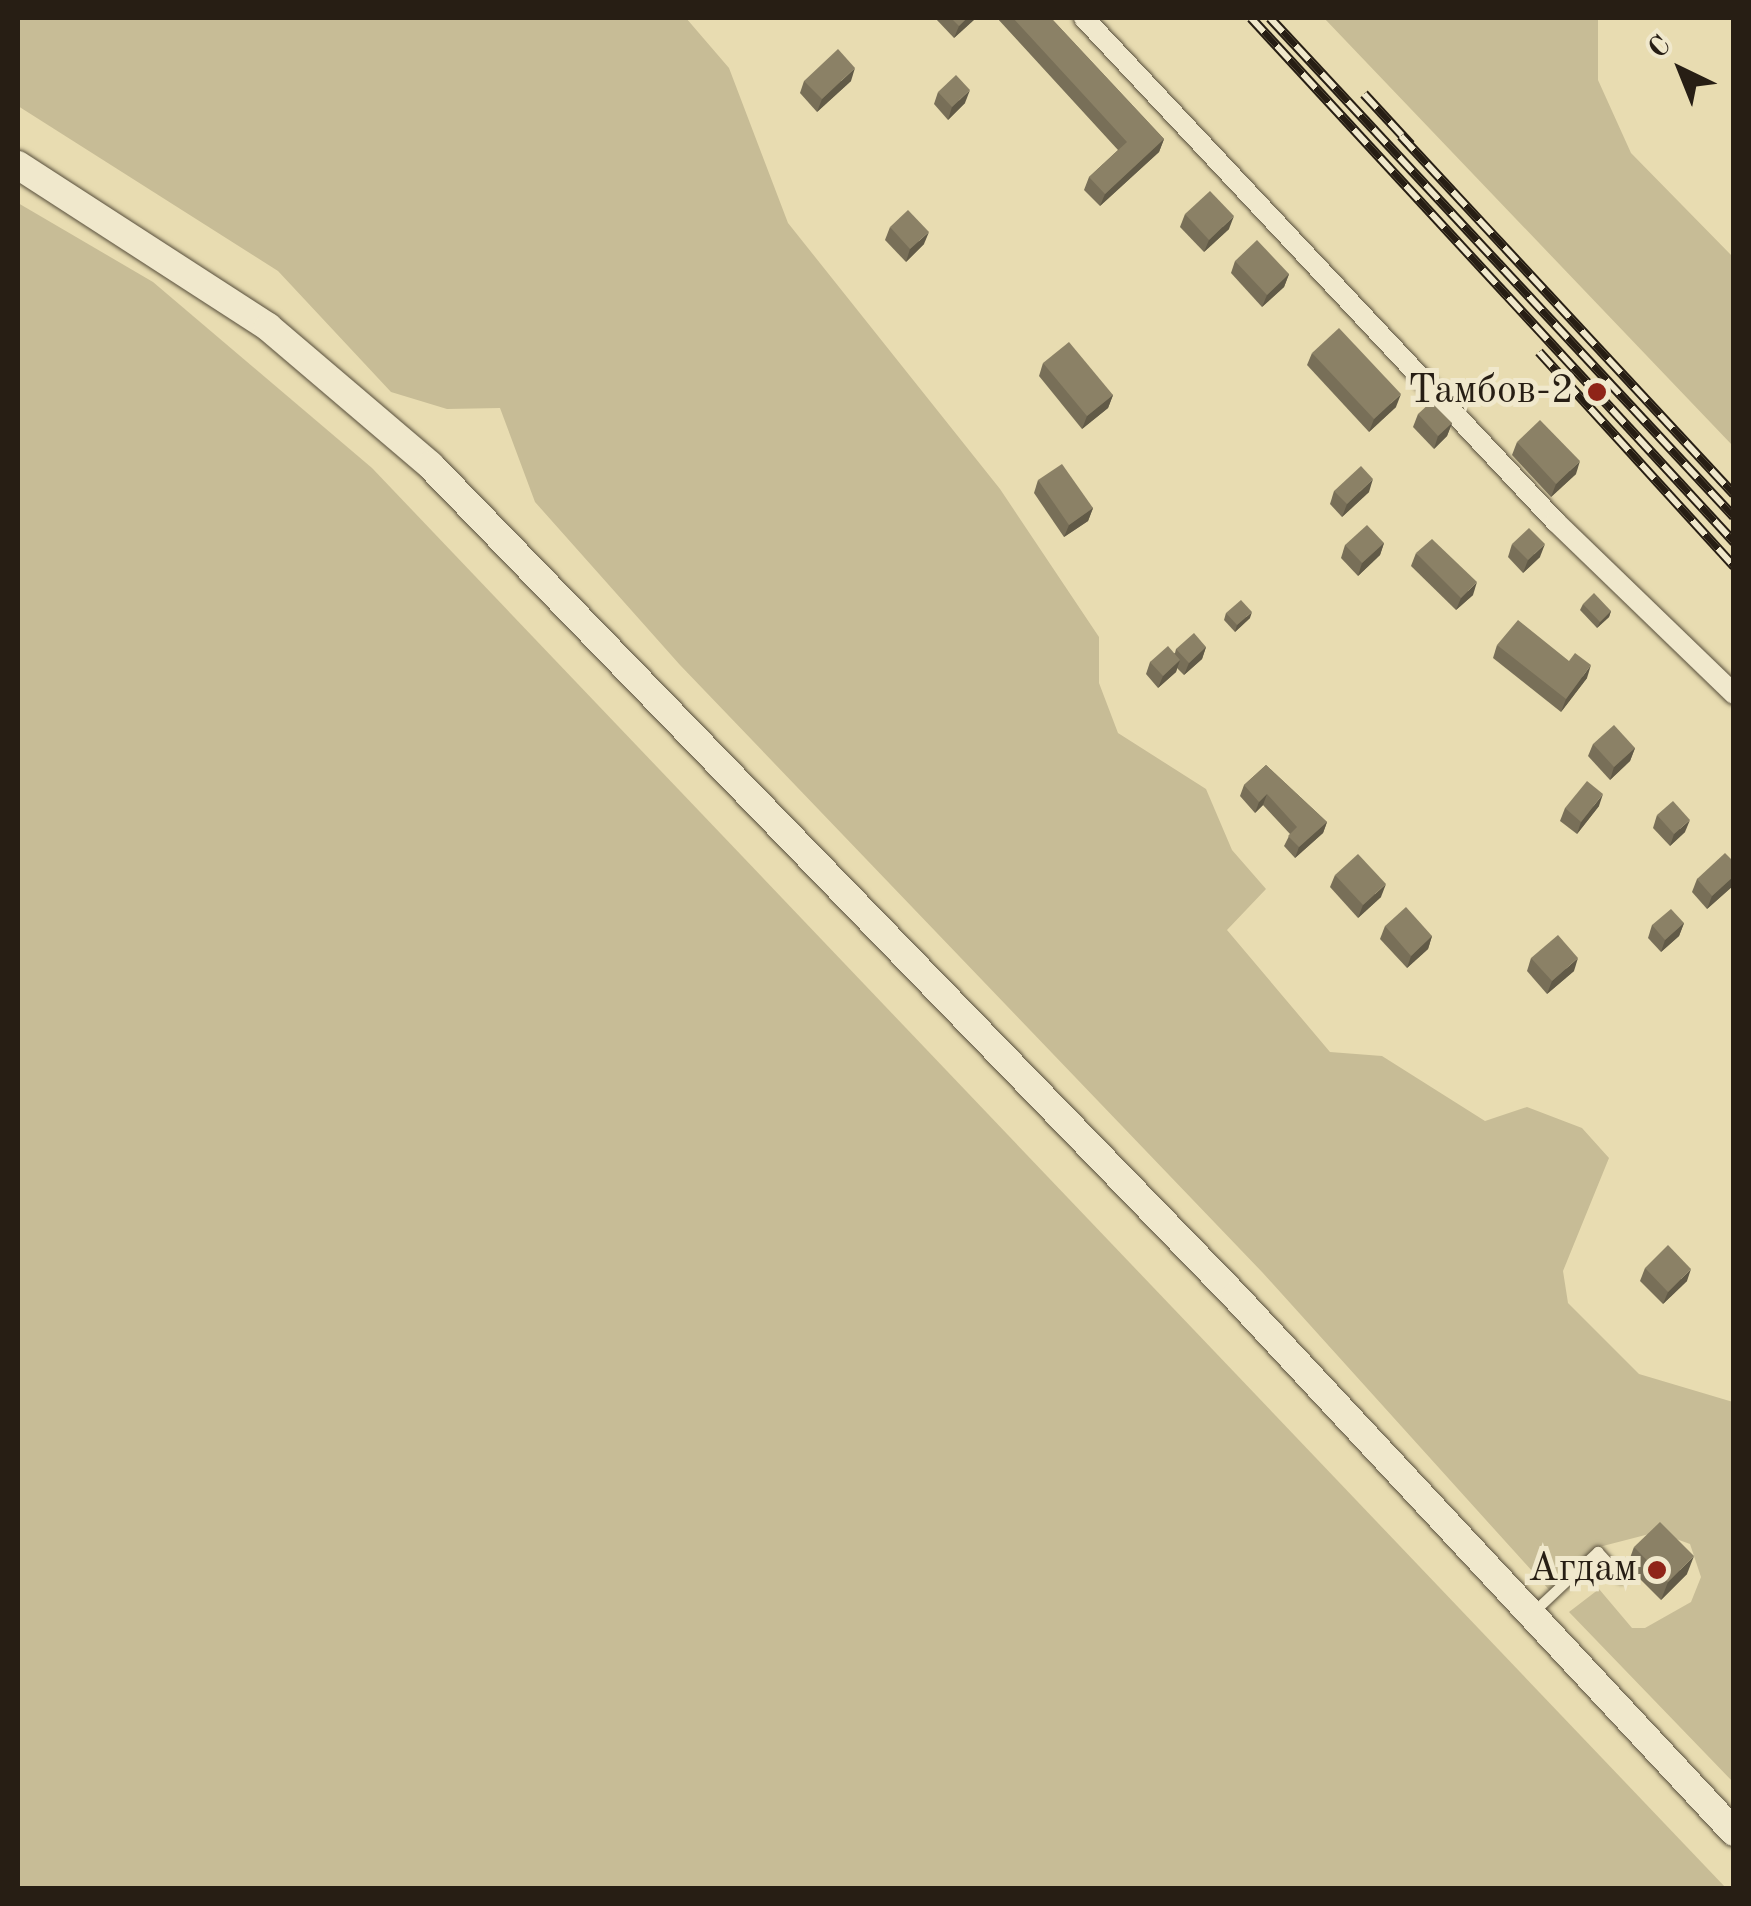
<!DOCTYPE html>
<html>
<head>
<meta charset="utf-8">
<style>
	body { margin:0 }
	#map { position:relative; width:1751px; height:1906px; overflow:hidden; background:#e8dcb1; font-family:"Old Standard TT",serif }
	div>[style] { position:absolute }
	.green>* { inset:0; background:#c7bc96 }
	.roads { filter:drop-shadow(0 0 2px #574e3b) drop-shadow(0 0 2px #574e3b) }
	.lane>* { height:10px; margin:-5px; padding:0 5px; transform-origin:5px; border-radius:5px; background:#f0e8cc }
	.street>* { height:20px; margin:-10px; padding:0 10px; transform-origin:10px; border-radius:10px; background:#f0e8cc }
	.secondary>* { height:28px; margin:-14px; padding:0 14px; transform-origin:14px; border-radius:14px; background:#f0e8cc }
	.rail>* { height:10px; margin-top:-5px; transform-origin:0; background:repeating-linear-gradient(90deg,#f0e8cc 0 19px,#271e14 0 38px); box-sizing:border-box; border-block:2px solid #271e14 }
	.wall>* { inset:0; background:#786f58 }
	.shaded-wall>* { inset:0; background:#615a47 }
	.building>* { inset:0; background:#8b8166 }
	.dots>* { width:28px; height:28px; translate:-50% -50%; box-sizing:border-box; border:5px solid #f0e8cc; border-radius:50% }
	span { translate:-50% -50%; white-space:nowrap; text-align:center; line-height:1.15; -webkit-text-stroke:10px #f0e8cc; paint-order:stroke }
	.poi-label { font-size:40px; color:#271e14 }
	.right { translate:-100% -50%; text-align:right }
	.frame { position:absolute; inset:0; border:20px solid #271e14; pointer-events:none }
	.north { position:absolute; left:1631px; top:20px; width:100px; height:100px; -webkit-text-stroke:8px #f0e8cc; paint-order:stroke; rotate:317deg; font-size:28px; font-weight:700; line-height:40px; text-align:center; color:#271e14 }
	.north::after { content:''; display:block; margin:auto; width:35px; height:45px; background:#271e14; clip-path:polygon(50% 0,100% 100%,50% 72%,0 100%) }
</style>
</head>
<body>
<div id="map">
	<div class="green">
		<i style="clip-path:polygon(18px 18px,686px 18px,729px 68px,788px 223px,1000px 489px,1099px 637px,1099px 683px,1118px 733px,1206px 789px,1232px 850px,1266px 889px,1227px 930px,1330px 1052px,1382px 1056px,1485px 1121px,1527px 1107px,1582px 1128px,1609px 1158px,1563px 1271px,1568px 1303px,1639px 1374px,1733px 1402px,1733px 1782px,1569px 1612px,1599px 1589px,1632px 1628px,1645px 1628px,1691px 1602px,1701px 1577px,1690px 1544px,1657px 1532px,1599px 1547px,1551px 1592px,1262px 1272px,680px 665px,535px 502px,500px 408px,447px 409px,391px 392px,278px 271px,18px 106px)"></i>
		<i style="clip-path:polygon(1324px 18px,1598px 18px,1598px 80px,1631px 153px,1733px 257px,1733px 446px)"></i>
		<i style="clip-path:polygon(18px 203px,153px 282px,372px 468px,1726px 1888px,18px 1888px)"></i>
	</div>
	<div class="roads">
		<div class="lane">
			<i style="left:1532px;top:1614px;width:91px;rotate:-43.2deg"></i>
			<i style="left:1598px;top:1552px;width:35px;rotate:47deg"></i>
		</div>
		<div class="street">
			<i style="left:1084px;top:18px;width:691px;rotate:46.88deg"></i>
			<i style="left:1556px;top:522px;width:248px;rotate:44deg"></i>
		</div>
		<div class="secondary">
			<i style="left:18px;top:165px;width:298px;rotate:32.9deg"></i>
			<i style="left:268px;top:327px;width:213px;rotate:40.4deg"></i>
			<i style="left:430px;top:465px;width:1157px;rotate:45.91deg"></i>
			<i style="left:1235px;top:1296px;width:732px;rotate:47.05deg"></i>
		</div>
	</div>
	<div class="rail">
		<i style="left:1251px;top:18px;width:713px;rotate:47.33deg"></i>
		<i style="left:1270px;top:18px;width:681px;rotate:47.08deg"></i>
		<i style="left:1364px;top:94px;width:69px;rotate:47.3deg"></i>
		<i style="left:1401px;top:136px;width:489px;rotate:47.1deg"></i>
		<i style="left:1539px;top:352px;width:290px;rotate:47.7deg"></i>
	</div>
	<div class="wall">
		<i style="clip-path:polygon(937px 18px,976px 18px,954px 38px,936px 19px)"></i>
		<i style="clip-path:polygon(997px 18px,1051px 18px,1164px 139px,1159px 152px,1100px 206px,1084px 190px,1089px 177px,1118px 150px)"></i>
		<i style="clip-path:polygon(804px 81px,851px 81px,817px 112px,800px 93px)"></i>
		<i style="clip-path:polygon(938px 92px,965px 103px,948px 120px,934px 104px)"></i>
		<i style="clip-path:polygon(1185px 214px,1229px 229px,1204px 252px,1180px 227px)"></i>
		<i style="clip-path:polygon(890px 227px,924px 244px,906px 262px,885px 240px)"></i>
		<i style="clip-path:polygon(1235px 261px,1289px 274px,1284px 287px,1262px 307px,1231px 273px)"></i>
		<i style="clip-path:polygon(1312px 353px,1396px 407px,1369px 432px,1307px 365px)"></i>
		<i style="clip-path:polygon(1043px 363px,1113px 395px,1108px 408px,1082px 429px,1039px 376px)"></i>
		<i style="clip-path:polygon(1418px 414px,1452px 423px,1447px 436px,1434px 449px,1413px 427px)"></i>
		<i style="clip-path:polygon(1517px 442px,1576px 474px,1551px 497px,1512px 455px)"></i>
		<i style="clip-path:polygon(1038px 480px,1093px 508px,1088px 521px,1064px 537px,1034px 493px)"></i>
		<i style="clip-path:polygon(1334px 491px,1369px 492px,1342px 517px,1330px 504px)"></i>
		<i style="clip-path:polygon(1384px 543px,1380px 555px,1358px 576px,1341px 558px,1345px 545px)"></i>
		<i style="clip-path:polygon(1512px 544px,1540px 557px,1523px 573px,1508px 557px)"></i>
		<i style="clip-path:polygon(1416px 553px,1473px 595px,1456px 610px,1411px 566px)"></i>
		<i style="clip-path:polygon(1583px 604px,1611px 611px,1609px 617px,1597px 628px,1580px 610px)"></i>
		<i style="clip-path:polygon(1226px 613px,1250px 618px,1235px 632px,1224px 620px)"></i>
		<i style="clip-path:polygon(1497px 645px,1587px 678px,1561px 712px,1493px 658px)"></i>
		<i style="clip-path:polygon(1206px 647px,1202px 659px,1184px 675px,1177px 668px,1176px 672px,1158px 688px,1146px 674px,1150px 662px,1175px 653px,1176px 649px)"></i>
		<i style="clip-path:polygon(1593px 744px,1635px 748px,1630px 761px,1610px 780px,1588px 756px)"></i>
		<i style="clip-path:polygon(1266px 765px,1327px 822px,1323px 833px,1295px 858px,1284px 846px,1290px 834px,1263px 805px,1255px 813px,1240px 796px,1244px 785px)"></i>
		<i style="clip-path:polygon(1599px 806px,1577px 834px,1560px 821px,1565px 808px)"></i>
		<i style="clip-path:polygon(1657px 815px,1685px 832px,1670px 846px,1653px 828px)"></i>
		<i style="clip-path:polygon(1734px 862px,1734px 885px,1707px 909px,1692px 892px,1697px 879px)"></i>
		<i style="clip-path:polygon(1335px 875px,1381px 897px,1358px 918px,1330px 887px)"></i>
		<i style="clip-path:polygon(1684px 923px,1679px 936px,1661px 952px,1648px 938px,1652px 925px)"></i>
		<i style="clip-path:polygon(1385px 926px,1432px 936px,1428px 949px,1407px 968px,1380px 939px)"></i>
		<i style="clip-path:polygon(1531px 958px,1574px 971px,1547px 994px,1527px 971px)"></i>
		<i style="clip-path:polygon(1645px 1268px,1687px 1281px,1663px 1304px,1640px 1281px)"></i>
		<i style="clip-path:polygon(1634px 1547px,1687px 1574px,1661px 1600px,1627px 1566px)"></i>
	</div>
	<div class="shaded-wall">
		<i style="clip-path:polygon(967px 18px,976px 18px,954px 38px,959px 26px)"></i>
		<i style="clip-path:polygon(855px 68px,851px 81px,817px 112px,822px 99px)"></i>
		<i style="clip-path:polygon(970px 90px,965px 103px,948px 120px,952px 107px)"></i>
		<i style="clip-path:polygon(1164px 139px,1159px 152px,1100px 206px,1105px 194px)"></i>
		<i style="clip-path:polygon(1234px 216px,1229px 229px,1204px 252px,1209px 240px)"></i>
		<i style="clip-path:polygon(929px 232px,924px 244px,906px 262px,910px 249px)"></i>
		<i style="clip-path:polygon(1289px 274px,1284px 287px,1262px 307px,1267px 295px)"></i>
		<i style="clip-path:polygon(1401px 394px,1396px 407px,1369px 432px,1374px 419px)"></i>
		<i style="clip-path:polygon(1113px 395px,1108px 408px,1082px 429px,1087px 416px)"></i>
		<i style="clip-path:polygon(1452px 423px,1447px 436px,1434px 449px,1438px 436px)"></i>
		<i style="clip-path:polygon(1580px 461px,1576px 474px,1551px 497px,1556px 484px)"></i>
		<i style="clip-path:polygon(1373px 479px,1369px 492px,1342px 517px,1347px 504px)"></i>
		<i style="clip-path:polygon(1093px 508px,1088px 521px,1064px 537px,1069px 525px)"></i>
		<i style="clip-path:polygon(1384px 543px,1380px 555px,1358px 576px,1362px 563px)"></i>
		<i style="clip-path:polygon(1545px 544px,1540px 557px,1523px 573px,1528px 560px)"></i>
		<i style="clip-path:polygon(1477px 582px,1473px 595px,1456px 610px,1461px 598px)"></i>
		<i style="clip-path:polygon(1611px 611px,1609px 617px,1597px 628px,1600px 622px)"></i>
		<i style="clip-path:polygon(1252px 612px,1250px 618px,1235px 632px,1237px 625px)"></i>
		<i style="clip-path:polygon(1206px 647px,1202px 659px,1184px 675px,1189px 663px)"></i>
		<i style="clip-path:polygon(1180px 660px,1176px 672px,1158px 688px,1163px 676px)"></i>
		<i style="clip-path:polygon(1591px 665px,1587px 678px,1561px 712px,1566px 699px)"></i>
		<i style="clip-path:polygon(1635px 748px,1630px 761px,1610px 780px,1614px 767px)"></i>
		<i style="clip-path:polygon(1267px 794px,1263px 805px,1255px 813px,1259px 802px)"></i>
		<i style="clip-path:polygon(1603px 794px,1599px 806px,1577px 834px,1581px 822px)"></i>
		<i style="clip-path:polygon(1690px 820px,1685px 832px,1670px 846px,1674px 834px)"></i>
		<i style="clip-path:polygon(1327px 822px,1323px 833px,1295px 858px,1299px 847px)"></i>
		<i style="clip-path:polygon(1734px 876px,1734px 885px,1707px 909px,1712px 896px)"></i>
		<i style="clip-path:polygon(1386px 884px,1381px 897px,1358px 918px,1363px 905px)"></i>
		<i style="clip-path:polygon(1684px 923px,1679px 936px,1661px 952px,1665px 940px)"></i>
		<i style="clip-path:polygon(1432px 936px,1428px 949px,1407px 968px,1411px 956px)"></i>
		<i style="clip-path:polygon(1578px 958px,1574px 971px,1547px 994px,1552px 981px)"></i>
		<i style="clip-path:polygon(1691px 1269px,1687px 1281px,1663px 1304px,1668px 1292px)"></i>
		<i style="clip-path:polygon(1694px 1556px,1687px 1574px,1661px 1600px,1668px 1582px)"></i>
	</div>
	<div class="building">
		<i style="clip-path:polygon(951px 18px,967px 18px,959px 26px)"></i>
		<i style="clip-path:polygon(1013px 18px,1051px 18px,1164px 139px,1105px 194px,1089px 177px,1127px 142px)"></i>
		<i style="clip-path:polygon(838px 49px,855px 68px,822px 99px,804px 81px)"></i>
		<i style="clip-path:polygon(956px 75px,970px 90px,952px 107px,938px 92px)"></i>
		<i style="clip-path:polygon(1210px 191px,1234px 216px,1209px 240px,1185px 214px)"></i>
		<i style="clip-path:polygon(908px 210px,929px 232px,910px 249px,890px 227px)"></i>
		<i style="clip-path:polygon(1257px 240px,1289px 274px,1267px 295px,1235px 261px)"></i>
		<i style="clip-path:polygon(1339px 328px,1401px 394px,1374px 419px,1312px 353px)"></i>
		<i style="clip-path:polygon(1069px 342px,1113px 395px,1087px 416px,1043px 363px)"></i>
		<i style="clip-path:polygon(1431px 402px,1452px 423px,1438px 436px,1418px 414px)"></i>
		<i style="clip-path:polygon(1540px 420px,1580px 461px,1556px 484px,1517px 442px)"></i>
		<i style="clip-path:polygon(1062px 464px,1093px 508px,1069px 525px,1038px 480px)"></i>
		<i style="clip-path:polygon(1361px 466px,1373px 479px,1347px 504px,1334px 491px)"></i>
		<i style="clip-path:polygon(1367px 525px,1384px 543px,1362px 563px,1345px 545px)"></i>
		<i style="clip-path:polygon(1529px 528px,1545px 544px,1528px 560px,1512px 544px)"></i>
		<i style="clip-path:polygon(1432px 539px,1477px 582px,1461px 598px,1416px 553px)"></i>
		<i style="clip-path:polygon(1594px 593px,1611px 611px,1600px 622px,1583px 604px)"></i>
		<i style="clip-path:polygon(1241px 600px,1252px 612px,1237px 625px,1226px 613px)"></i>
		<i style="clip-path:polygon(1518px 620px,1569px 661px,1575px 653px,1591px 665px,1566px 699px,1497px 645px)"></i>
		<i style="clip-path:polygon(1194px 633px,1206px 647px,1189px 663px,1176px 649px)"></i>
		<i style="clip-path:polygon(1168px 646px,1180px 660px,1163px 676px,1150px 662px)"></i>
		<i style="clip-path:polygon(1614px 725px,1635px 748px,1614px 767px,1593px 744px)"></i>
		<i style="clip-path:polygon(1266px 765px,1327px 822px,1299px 847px,1288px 836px,1297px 827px,1267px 794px,1259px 802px,1244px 785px)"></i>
		<i style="clip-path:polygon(1587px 781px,1603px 794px,1581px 822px,1565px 808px)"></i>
		<i style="clip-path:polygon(1673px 801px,1690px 820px,1674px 834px,1657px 815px)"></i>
		<i style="clip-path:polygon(1725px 853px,1734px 862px,1734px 876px,1712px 896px,1697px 879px)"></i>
		<i style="clip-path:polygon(1358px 854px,1386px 884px,1363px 905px,1335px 875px)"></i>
		<i style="clip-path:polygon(1406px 907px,1432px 936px,1411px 956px,1385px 926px)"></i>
		<i style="clip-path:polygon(1671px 909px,1684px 923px,1665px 940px,1652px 925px)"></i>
		<i style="clip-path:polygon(1558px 935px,1578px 958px,1552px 981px,1531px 958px)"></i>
		<i style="clip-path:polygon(1668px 1245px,1691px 1269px,1668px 1292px,1645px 1268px)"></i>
		<i style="clip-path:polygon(1660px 1522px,1694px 1556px,1668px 1582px,1634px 1547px)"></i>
	</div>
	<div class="dots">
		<i style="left:1597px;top:392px;background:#8f2418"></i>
		<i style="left:1657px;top:1570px;background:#8f2418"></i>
	</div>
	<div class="poi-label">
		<span class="right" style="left:1574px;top:392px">Тамбов-2</span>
		<span class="right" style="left:1637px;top:1570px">Агдам</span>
	</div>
	<div class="frame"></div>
	<div class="north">С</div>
</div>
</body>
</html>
